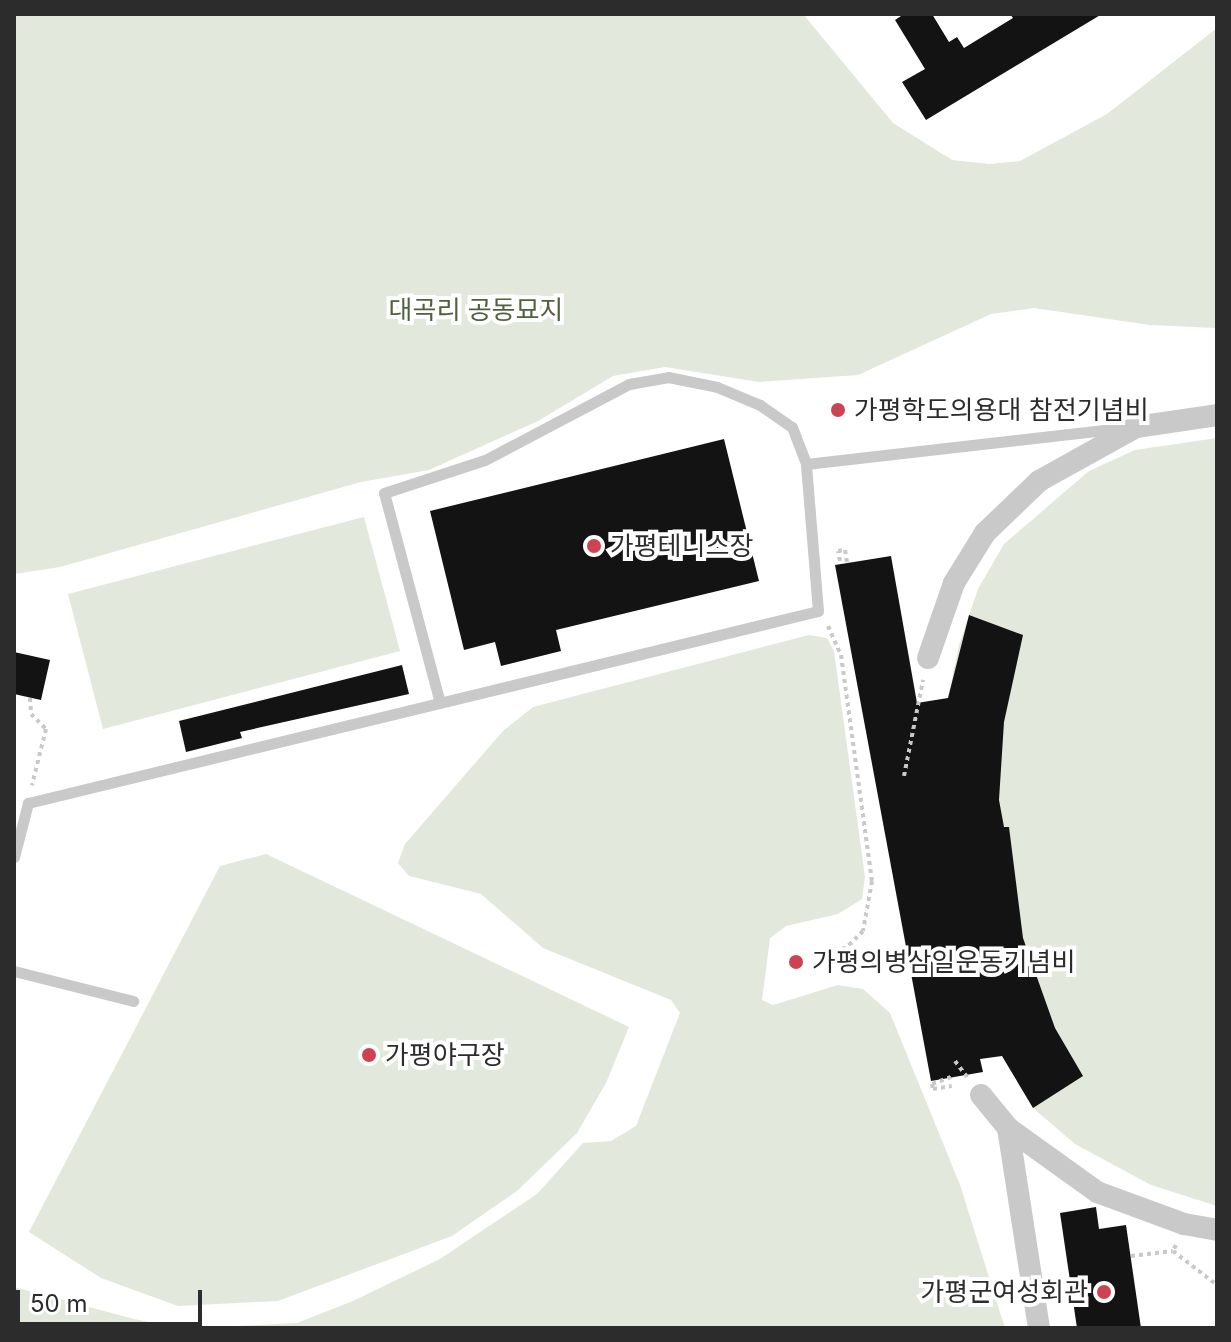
<!DOCTYPE html>
<html>
<head>
<meta charset="utf-8">
<style>
	body { margin:0 }
	#map { position:relative; width:1231px; height:1342px; overflow:hidden; background:#fff; font-family:Inter,"Noto Sans KR",sans-serif }
	div>[style] { position:absolute }
	.green>* { inset:0; background:#e2e8db }
	.building>* { inset:0; background:#131313 }
	.path>* { height:4px; margin-top:-2px; transform-origin:0; background:repeating-linear-gradient(90deg,#c9c9c9 0 4px,transparent 0 8px) }
	.lane>* { height:11px; margin:-5.5px; padding:0 5.5px; transform-origin:5.5px; border-radius:5.5px; background:#c9c9c9 }
	.street>* { height:22px; margin:-11px; padding:0 11px; transform-origin:11px; border-radius:11px; background:#c9c9c9 }
	.dots>* { width:22px; height:22px; translate:-50% -50%; box-sizing:border-box; border:4px solid #fff; border-radius:50% }
	span { translate:-50% -50%; white-space:nowrap; text-align:center; line-height:1.15; -webkit-text-stroke:8px #fff; paint-order:stroke }
	.park-label { font-size:26px; color:#50613f }
	.poi-label { font-size:26px; color:#2c2c2c }
	.left { translate:0 -50%; text-align:left }
	.right { translate:-100% -50%; text-align:right }
	.frame { position:absolute; inset:0; border:16px solid #2c2c2c; pointer-events:none }
	.scale { position:absolute; left:16px; top:1290px; width:186px; height:36px; box-sizing:border-box; border:4px solid #2c2c2c; border-top:0; padding-left:10px; font-size:24px; line-height:28px; white-space:nowrap; color:#2c2c2c; -webkit-text-stroke:6px #fff; paint-order:stroke }
</style>
</head>
<body>
<div id="map">
	<div class="green">
		<i style="clip-path:polygon(14px 14px,803px 14px,893px 123px,952px 160px,989px 164px,1020px 161px,1107px 114px,1217px 28px,1217px 328px,1150px 325px,1034px 308px,991px 314px,858px 375px,759px 382px,665px 367px,613px 376px,538px 421px,429px 470px,361px 482px,60px 567px,14px 574px)"></i>
		<i style="clip-path:polygon(1217px 438px,1217px 1206px,1151px 1185px,1075px 1144px,1033px 1108px,1002px 1056px,985px 1015px,948px 698px,959px 645px,978px 589px,1004px 544px,1089px 471px,1135px 450px)"></i>
		<i style="clip-path:polygon(364px 517px,400px 651px,103px 729px,68px 594px)"></i>
		<i style="clip-path:polygon(809px 635px,827px 638px,834px 651px,865px 877px,862px 899px,838px 914px,786px 926px,770px 938px,762px 1000px,773px 1005px,838px 985px,863px 989px,890px 1013px,960px 1185px,1005px 1328px,198px 1328px,297px 1323px,353px 1301px,440px 1259px,537px 1194px,583px 1143px,611px 1141px,636px 1126px,680px 1013px,671px 1000px,543px 948px,481px 894px,409px 876px,398px 863px,405px 844px,503px 731px,533px 707px)"></i>
		<i style="clip-path:polygon(266px 854px,629px 1027px,606px 1083px,577px 1133px,517px 1191px,452px 1236px,278px 1301px,178px 1306px,101px 1278px,29px 1232px,220px 866px)"></i>
		<i style="clip-path:polygon(14px 1287px,134px 1319px,179px 1328px,14px 1328px)"></i>
	</div>
	<div class="building">
		<i style="clip-path:polygon(904px 14px,932px 14px,949px 42px,957px 37px,964px 48px,1013px 18px,1010px 14px,1102px 14px,926px 120px,902px 82px,925px 69px,895px 20px)"></i>
		<i style="clip-path:polygon(724px 439px,759px 581px,556px 630px,561px 651px,501px 666px,495px 642px,464px 650px,430px 511px)"></i>
		<i style="clip-path:polygon(891px 556px,917px 703px,948px 698px,969px 615px,1023px 635px,1004px 722px,999px 800px,1004px 827px,1009px 827px,1023px 938px,1055px 1028px,1083px 1076px,1033px 1108px,1002px 1056px,980px 1059px,983px 1072px,931px 1081px,835px 565px)"></i>
		<i style="clip-path:polygon(14px 652px,50px 660px,41px 700px,14px 694px)"></i>
		<i style="clip-path:polygon(402px 665px,409px 694px,240px 732px,242px 738px,186px 752px,179px 721px)"></i>
		<i style="clip-path:polygon(1096px 1207px,1099px 1229px,1126px 1225px,1141px 1328px,1077px 1328px,1060px 1213px)"></i>
	</div>
	<div class="path">
		<i style="left:840px;top:561px;width:10px;rotate:-101deg"></i>
		<i style="left:838px;top:551px;width:7px;rotate:-8deg"></i>
		<i style="left:845px;top:550px;width:13px;rotate:81deg"></i>
		<i style="left:828px;top:626px;width:32px;rotate:66deg"></i>
		<i style="left:841px;top:655px;width:228px;rotate:82.2deg"></i>
		<i style="left:872px;top:881px;width:51px;rotate:100.2deg"></i>
		<i style="left:863px;top:931px;width:24px;rotate:135deg"></i>
		<i style="left:846px;top:948px;width:17px;rotate:173deg"></i>
		<i style="left:30px;top:698px;width:16px;rotate:86deg"></i>
		<i style="left:31px;top:714px;width:21px;rotate:45deg"></i>
		<i style="left:46px;top:729px;width:58px;rotate:104deg"></i>
		<i style="left:904px;top:776px;width:98px;rotate:-78.8deg"></i>
		<i style="left:955px;top:1061px;width:21px;rotate:53deg"></i>
		<i style="left:951px;top:1077px;width:20px;rotate:160deg"></i>
		<i style="left:932px;top:1084px;width:5px;rotate:79deg"></i>
		<i style="left:933px;top:1089px;width:19px;rotate:-9deg"></i>
		<i style="left:1176px;top:1245px;width:7px;rotate:117deg"></i>
		<i style="left:1173px;top:1251px;width:56px;rotate:37.7deg"></i>
		<i style="left:1131px;top:1256px;width:42px;rotate:-6.8deg"></i>
	</div>
	<div class="lane">
		<i style="left:440px;top:703px;width:217px;rotate:-104.9deg"></i>
		<i style="left:384px;top:493px;width:106px;rotate:-18.1deg"></i>
		<i style="left:485px;top:460px;width:163px;rotate:-27.8deg"></i>
		<i style="left:629px;top:384px;width:40px;rotate:-10deg"></i>
		<i style="left:668px;top:377px;width:50px;rotate:11.5deg"></i>
		<i style="left:717px;top:387px;width:47px;rotate:22.7deg"></i>
		<i style="left:760px;top:405px;width:39px;rotate:35deg"></i>
		<i style="left:792px;top:427px;width:40px;rotate:69deg"></i>
		<i style="left:14px;top:857px;width:56px;rotate:-75.5deg"></i>
		<i style="left:28px;top:803px;width:813px;rotate:-13.66deg"></i>
		<i style="left:818px;top:611px;width:147px;rotate:-94.7deg"></i>
		<i style="left:806px;top:464px;width:320px;rotate:-6.5deg"></i>
		<i style="left:14px;top:971px;width:123px;rotate:14.1deg"></i>
	</div>
	<div class="street">
		<i style="left:928px;top:658px;width:79px;rotate:-70.9deg"></i>
		<i style="left:954px;top:583px;width:59px;rotate:-58.2deg"></i>
		<i style="left:985px;top:533px;width:75px;rotate:-43.9deg"></i>
		<i style="left:1039px;top:481px;width:111px;rotate:-29.1deg"></i>
		<i style="left:1136px;top:427px;width:82px;rotate:-8.4deg"></i>
		<i style="left:981px;top:1095px;width:43px;rotate:50.7deg"></i>
		<i style="left:1008px;top:1128px;width:110px;rotate:35.7deg"></i>
		<i style="left:1097px;top:1192px;width:93px;rotate:20.2deg"></i>
		<i style="left:1184px;top:1224px;width:34px;rotate:10deg"></i>
		<i style="left:1008px;top:1128px;width:202px;rotate:81.2deg"></i>
	</div>
	<div class="dots">
		<i style="left:838px;top:410px;background:#cd4351"></i>
		<i style="left:594px;top:546px;background:#cd4351"></i>
		<i style="left:796px;top:962px;background:#cd4351"></i>
		<i style="left:369px;top:1055px;background:#cd4351"></i>
		<i style="left:1104px;top:1292px;background:#cd4351"></i>
	</div>
	<div class="park-label">
		<span style="left:476px;top:310px">대곡리 공동묘지</span>
	</div>
	<div class="poi-label">
		<span class="left" style="left:854px;top:410px">가평학도의용대 참전기념비</span>
		<span class="left" style="left:610px;top:546px">가평테니스장</span>
		<span class="left" style="left:812px;top:962px">가평의병삼일운동기념비</span>
		<span class="left" style="left:385px;top:1055px">가평야구장</span>
		<span class="right" style="left:1088px;top:1292px">가평군여성회관</span>
	</div>
	<div class="frame"></div>
	<div class="scale">50 m</div>
</div>
</body>
</html>
